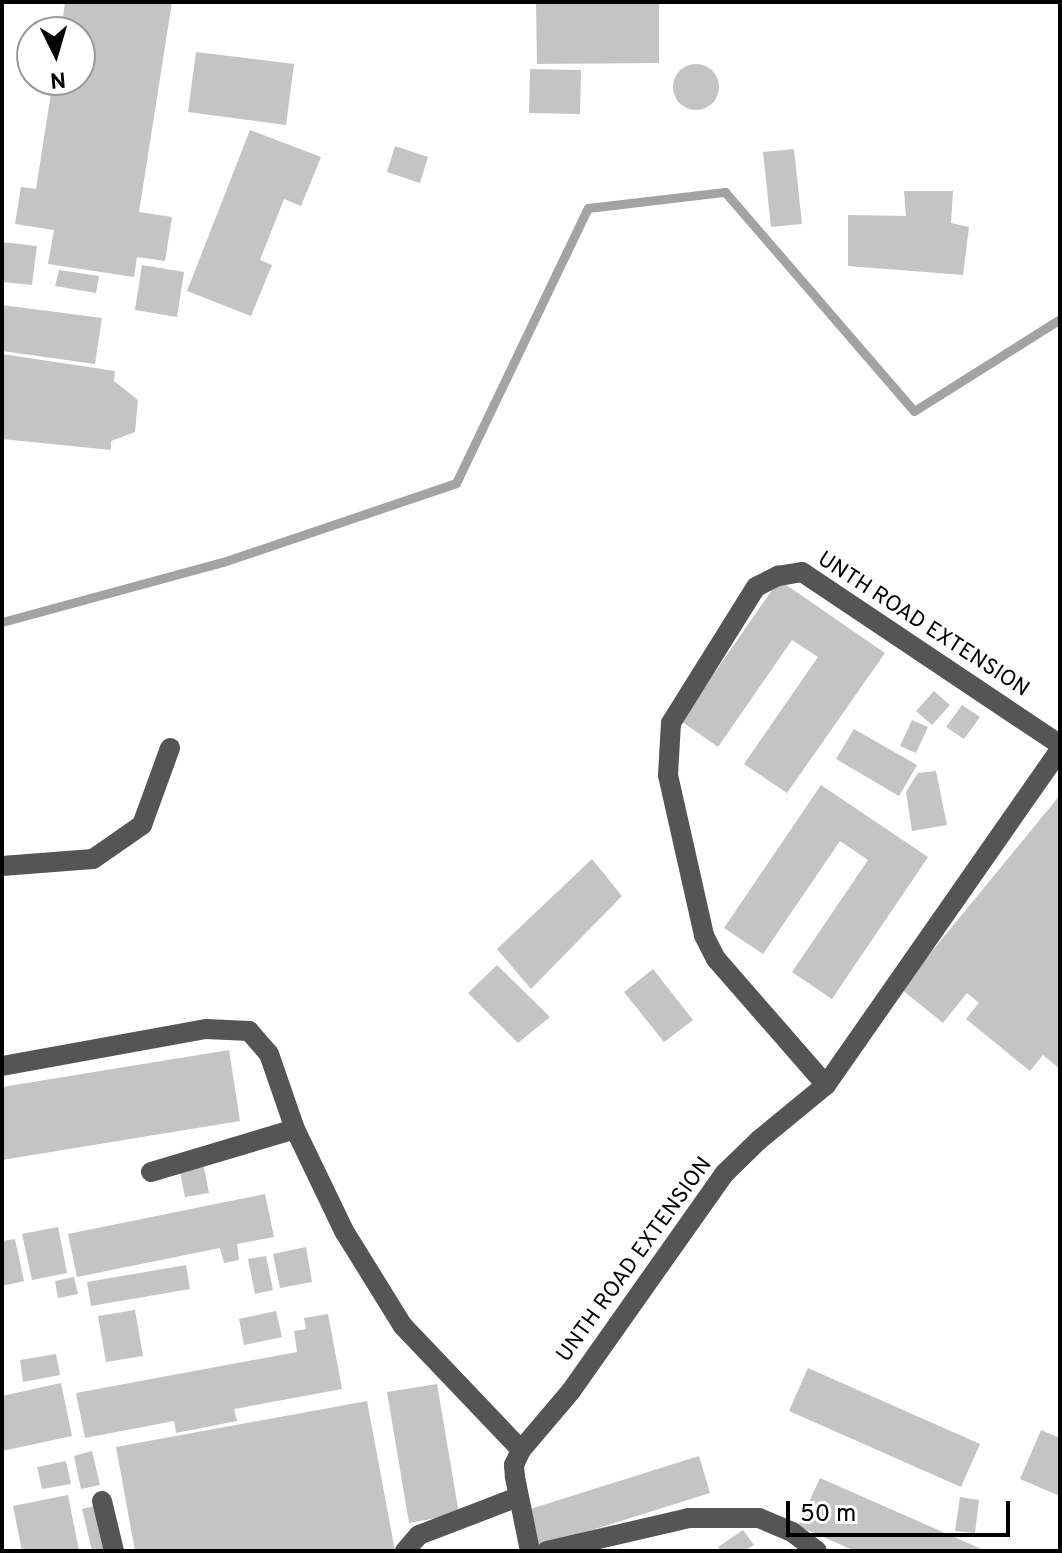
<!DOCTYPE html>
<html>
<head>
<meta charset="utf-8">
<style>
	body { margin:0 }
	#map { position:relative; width:1062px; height:1553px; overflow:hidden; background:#fff; font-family:Overpass,sans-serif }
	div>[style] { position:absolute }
	.stream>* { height:9px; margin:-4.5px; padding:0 4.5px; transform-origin:4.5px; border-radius:4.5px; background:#a3a3a3 }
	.building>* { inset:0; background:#c4c4c4 }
	.round { border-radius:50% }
	.minor>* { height:20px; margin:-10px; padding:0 10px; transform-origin:10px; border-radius:10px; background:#555 }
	span { translate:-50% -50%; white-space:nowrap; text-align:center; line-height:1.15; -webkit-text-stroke:6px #fff; paint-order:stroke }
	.street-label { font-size:22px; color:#000 }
	.frame { position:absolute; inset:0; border:4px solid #000; pointer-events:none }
	.north { position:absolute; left:16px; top:16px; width:80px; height:80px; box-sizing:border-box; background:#fff; border:2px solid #999; border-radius:50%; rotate:175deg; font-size:22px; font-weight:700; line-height:32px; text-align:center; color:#000 }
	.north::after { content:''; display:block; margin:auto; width:28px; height:36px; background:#000; clip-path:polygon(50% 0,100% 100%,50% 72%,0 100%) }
	.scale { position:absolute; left:786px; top:1501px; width:224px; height:36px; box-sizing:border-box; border:4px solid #000; border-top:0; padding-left:10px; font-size:24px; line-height:28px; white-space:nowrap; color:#000; -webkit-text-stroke:6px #fff; paint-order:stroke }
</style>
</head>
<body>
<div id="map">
	<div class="stream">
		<i style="left:2px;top:622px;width:229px;rotate:-15.2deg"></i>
		<i style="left:223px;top:562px;width:246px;rotate:-18.7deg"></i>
		<i style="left:456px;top:483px;width:305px;rotate:-64.4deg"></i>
		<i style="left:588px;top:208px;width:138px;rotate:-6.7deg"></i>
		<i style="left:725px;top:192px;width:289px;rotate:49.2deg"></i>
		<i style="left:914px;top:411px;width:173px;rotate:-32.2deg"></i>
	</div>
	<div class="building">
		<i style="clip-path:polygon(65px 2px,172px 2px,139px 212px,172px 217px,165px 261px,137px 257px,134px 277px,48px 264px,54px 230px,15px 224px,21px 187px,36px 189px,53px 80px,80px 80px,80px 32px,61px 32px)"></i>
		<i style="clip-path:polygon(536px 2px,659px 2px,659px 63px,537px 64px)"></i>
		<i style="clip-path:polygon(196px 52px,294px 64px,286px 125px,188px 112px)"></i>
		<i class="round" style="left:673px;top:64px;width:46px;height:46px"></i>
		<i style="clip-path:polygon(530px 69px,581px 70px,580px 114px,529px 113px)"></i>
		<i style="clip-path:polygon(250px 130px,321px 157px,301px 206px,284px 199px,260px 260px,272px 265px,251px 316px,187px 291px)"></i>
		<i style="clip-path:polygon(395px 146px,428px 157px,420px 183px,387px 172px)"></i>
		<i style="clip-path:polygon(794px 149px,802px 224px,771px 227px,763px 152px)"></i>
		<i style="clip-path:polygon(904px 191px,953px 191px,951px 223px,969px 227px,963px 275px,848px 266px,848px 215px,906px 216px)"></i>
		<i style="clip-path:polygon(2px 242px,37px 246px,32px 285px,2px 282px)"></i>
		<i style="clip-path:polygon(142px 265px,184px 272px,177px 317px,135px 310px)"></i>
		<i style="clip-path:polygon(59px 270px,99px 276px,96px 293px,55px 286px)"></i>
		<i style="clip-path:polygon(2px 305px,102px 318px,95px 364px,2px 351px)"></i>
		<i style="clip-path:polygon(2px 354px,115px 371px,114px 381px,138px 400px,135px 432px,111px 441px,111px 450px,2px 439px)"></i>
		<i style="clip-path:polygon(779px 580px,885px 653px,787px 793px,744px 764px,818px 657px,792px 640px,718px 747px,681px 721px)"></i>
		<i style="clip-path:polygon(934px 691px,950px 705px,932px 725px,916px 711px)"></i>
		<i style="clip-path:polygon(962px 705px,980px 717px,964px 739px,946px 727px)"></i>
		<i style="clip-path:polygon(912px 720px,928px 727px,916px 753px,900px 746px)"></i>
		<i style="clip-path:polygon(854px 729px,917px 765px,899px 796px,836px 759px)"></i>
		<i style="clip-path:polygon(936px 771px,947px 825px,912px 831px,906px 792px,918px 773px)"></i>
		<i style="clip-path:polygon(821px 785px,928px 857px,832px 999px,792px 972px,868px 860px,840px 841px,763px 954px,724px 928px)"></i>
		<i style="clip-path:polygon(1060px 795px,1060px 1069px,1043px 1055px,1030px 1071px,966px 1019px,979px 1003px,967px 993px,943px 1023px,901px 989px)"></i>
		<i style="clip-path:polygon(592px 859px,622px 896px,531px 989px,497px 949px)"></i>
		<i style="clip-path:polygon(497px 965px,550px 1017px,518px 1043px,468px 993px)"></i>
		<i style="clip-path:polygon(653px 969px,693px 1020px,664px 1042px,624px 992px)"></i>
		<i style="clip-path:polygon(229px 1050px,240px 1121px,2px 1160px,2px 1087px)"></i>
		<i style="clip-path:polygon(203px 1163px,209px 1193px,185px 1197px,179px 1168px)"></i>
		<i style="clip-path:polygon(265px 1194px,274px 1237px,237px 1244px,239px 1260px,224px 1263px,220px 1248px,77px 1277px,68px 1234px)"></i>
		<i style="clip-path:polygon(58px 1227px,67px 1273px,32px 1280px,22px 1234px)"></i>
		<i style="clip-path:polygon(15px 1239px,24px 1281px,2px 1286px,2px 1241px)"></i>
		<i style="clip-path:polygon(306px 1247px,312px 1282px,280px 1288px,273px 1254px)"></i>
		<i style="clip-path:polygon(266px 1256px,273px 1290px,255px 1294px,248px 1259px)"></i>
		<i style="clip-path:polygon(186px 1265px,190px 1289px,91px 1306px,87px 1282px)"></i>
		<i style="clip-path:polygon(74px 1277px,78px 1294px,58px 1298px,55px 1281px)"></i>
		<i style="clip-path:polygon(135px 1310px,143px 1356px,106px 1362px,98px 1316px)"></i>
		<i style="clip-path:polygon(276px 1311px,282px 1337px,244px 1345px,239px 1319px)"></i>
		<i style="clip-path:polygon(328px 1314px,342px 1389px,234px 1409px,237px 1421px,176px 1433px,174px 1421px,85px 1438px,76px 1393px,297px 1352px,294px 1331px,306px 1329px,304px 1318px)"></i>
		<i style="clip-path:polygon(56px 1354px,60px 1375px,23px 1382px,20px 1360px)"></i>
		<i style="clip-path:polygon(808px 1368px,980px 1444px,961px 1487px,789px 1411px)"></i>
		<i style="clip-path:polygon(61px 1383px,72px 1436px,2px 1451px,2px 1396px)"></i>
		<i style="clip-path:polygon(437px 1384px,459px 1514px,409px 1523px,387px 1392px)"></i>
		<i style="clip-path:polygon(367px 1401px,395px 1551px,135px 1551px,116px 1447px)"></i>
		<i style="clip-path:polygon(1041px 1430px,1060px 1438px,1060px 1496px,1020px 1479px)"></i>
		<i style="clip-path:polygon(92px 1451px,100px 1485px,81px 1489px,74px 1456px)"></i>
		<i style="clip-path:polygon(699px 1456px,710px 1493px,538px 1547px,527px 1510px)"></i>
		<i style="clip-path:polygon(66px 1461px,71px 1484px,42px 1489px,37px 1467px)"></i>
		<i style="clip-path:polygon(820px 1478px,986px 1551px,855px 1551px,798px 1526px)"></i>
		<i style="clip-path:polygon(68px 1495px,79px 1551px,22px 1551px,13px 1506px)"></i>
		<i style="clip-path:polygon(960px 1497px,979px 1500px,975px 1533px,955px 1531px)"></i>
		<i style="clip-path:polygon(98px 1505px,109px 1551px,92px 1551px,82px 1509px)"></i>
		<i style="clip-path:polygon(743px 1530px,754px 1545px,744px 1551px,721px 1551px,718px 1547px)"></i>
	</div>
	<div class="minor">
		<i style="left:2px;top:866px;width:91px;rotate:-4.4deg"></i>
		<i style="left:93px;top:859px;width:60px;rotate:-34.8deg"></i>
		<i style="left:142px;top:825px;width:82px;rotate:-70deg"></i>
		<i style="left:2px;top:1066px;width:207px;rotate:-10.3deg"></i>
		<i style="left:206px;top:1029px;width:43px;rotate:2.7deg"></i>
		<i style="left:249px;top:1031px;width:30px;rotate:49deg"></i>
		<i style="left:269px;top:1054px;width:79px;rotate:70.9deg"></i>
		<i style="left:295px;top:1129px;width:113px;rotate:64.3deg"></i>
		<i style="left:344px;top:1231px;width:112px;rotate:58.2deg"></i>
		<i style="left:403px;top:1326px;width:171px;rotate:46.4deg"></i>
		<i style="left:826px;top:1085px;width:409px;rotate:-55.1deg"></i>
		<i style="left:151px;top:1172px;width:150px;rotate:-16.6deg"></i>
		<i style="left:102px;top:1501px;width:51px;rotate:76.5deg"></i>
		<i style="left:405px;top:1551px;width:21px;rotate:-49deg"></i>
		<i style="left:419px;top:1535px;width:106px;rotate:-21deg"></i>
		<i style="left:530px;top:1551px;width:76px;rotate:-101.5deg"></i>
		<i style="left:515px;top:1477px;width:12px;rotate:-95deg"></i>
		<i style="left:514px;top:1465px;width:17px;rotate:-65deg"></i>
		<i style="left:521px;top:1450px;width:77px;rotate:-49.7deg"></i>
		<i style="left:571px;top:1391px;width:266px;rotate:-54.8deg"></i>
		<i style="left:724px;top:1174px;width:49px;rotate:-44.2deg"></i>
		<i style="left:759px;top:1140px;width:87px;rotate:-39.4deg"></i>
		<i style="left:826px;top:1085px;width:167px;rotate:-131.1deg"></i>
		<i style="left:716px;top:959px;width:27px;rotate:-117deg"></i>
		<i style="left:704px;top:935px;width:164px;rotate:-102.7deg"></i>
		<i style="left:668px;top:775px;width:52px;rotate:-86.7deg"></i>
		<i style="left:671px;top:723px;width:160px;rotate:-58deg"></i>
		<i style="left:756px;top:587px;width:25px;rotate:-27deg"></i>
		<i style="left:778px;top:576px;width:24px;rotate:-9deg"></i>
		<i style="left:802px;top:572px;width:311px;rotate:33.8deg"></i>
		<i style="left:547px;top:1551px;width:146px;rotate:-13.1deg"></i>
		<i style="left:689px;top:1518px;width:70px"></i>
		<i style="left:759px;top:1518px;width:36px;rotate:23deg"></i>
		<i style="left:792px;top:1532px;width:31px;rotate:37deg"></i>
	</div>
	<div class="street-label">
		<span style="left:923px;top:625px;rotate:33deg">UNTH ROAD EXTENSION</span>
		<span style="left:635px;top:1260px;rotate:-54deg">UNTH ROAD EXTENSION</span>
	</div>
	<div class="frame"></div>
	<div class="north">N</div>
	<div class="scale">50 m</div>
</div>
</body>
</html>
